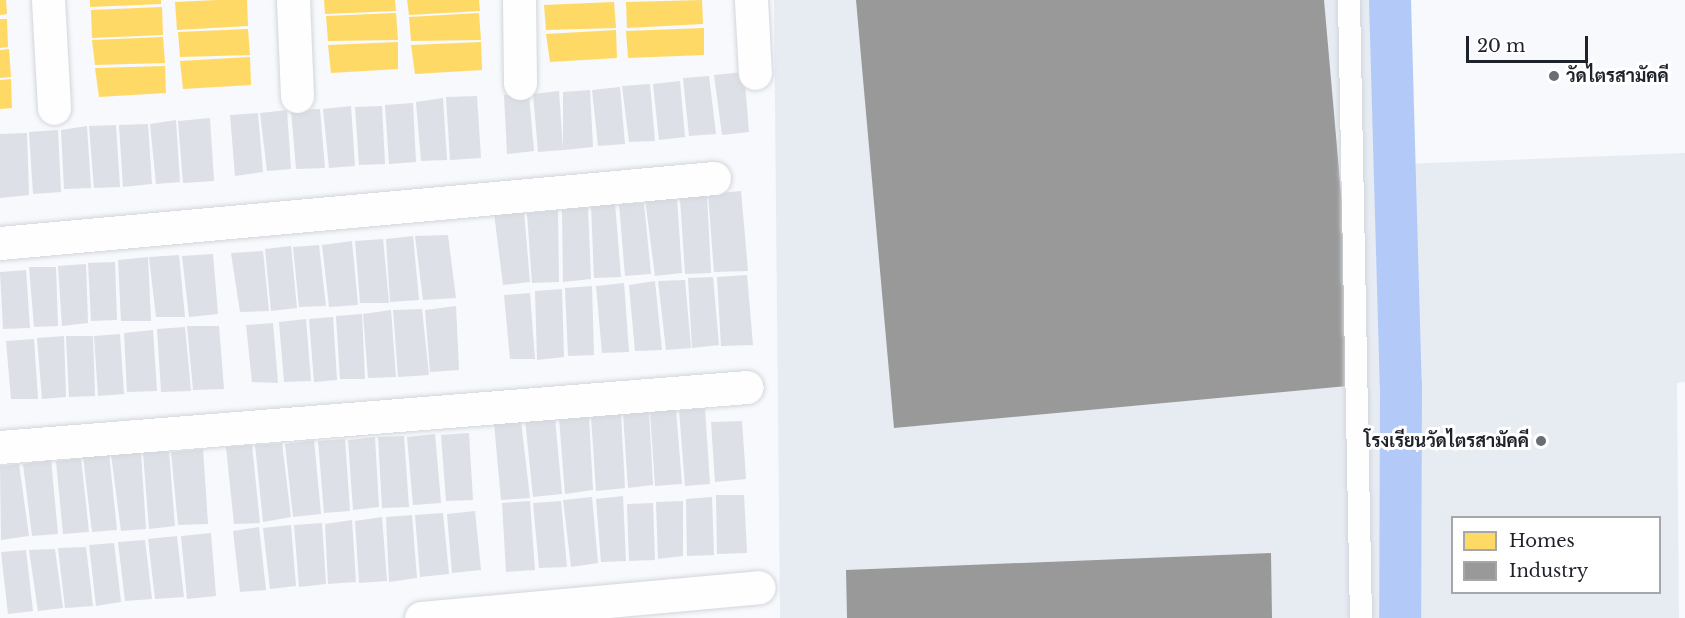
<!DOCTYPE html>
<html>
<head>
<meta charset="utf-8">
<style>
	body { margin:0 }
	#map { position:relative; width:1685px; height:618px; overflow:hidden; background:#f7f9fc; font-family:"Libre Baskerville",Sarabun,serif }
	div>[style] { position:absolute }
	.built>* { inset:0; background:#e7ecf3 }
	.homes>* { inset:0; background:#ffd966 }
	.industry>* { inset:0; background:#999 }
	.canal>* { height:42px; margin:-21px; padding:0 21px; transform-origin:21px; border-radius:21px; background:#b3caf8 }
	.building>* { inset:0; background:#dde0e6 }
	.roads { filter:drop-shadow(0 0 2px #d2d5db) drop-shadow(0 0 2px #d2d5db) }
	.service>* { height:22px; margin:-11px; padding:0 11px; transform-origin:11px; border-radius:11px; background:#fefeff }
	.minor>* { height:33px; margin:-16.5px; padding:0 16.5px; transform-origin:16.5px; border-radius:16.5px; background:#fefeff }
	.dots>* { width:16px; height:16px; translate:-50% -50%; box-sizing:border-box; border:3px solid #fff; border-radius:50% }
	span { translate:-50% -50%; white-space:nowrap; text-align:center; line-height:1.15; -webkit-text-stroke:6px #fff; paint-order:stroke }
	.poi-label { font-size:18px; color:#1e222a; font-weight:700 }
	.left { translate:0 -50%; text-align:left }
	.right { translate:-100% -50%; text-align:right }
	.legend { position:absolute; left:1451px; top:516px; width:210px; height:78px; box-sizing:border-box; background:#fff; border:2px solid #a5a7aa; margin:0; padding:8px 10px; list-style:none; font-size:18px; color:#1e222a }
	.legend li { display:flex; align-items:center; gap:12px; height:30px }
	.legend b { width:30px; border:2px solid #a5a7aa }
	.scale { position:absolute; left:1466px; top:36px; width:122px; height:27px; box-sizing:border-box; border:3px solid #1e222a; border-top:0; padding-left:8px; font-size:18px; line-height:21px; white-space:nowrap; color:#1e222a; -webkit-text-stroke:4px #fff; paint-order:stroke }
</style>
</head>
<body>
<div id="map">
	<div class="built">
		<i style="clip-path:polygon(evenodd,774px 0,1402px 0,1403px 164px,1685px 153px,1685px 382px,1677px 383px,1679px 618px,780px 618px,774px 0,1452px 518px,1660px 518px,1660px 592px,1452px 592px,1452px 518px)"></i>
	</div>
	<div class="homes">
		<i style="clip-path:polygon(0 0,6px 0,7px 14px,0 15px)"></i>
		<i style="clip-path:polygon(90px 0,161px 0,161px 4px,90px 7px)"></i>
		<i style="clip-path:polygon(217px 0,247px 0,248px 26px,177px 30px,175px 2px)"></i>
		<i style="clip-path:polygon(324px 0,395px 0,396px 11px,325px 14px)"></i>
		<i style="clip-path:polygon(407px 0,479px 0,480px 11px,409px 15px)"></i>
		<i style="clip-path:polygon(702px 0,703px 24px,627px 28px,626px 2px)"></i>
		<i style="clip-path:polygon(614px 2px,616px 28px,546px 30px,544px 5px)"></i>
		<i style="clip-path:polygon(162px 7px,163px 35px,92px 38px,91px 10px)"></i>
		<i style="clip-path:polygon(396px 13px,398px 40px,328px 41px,326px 16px)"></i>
		<i style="clip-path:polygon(479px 13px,481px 40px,411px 41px,409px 17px)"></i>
		<i style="clip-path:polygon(0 19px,7px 19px,8px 47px,0 48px)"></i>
		<i style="clip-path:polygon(704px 28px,704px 55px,628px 58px,626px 31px)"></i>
		<i style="clip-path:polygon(248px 29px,250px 55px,180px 57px,178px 32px)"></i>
		<i style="clip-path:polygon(616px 30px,617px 58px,550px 62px,546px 34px)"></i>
		<i style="clip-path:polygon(163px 37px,165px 63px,95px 65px,92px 40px)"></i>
		<i style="clip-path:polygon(398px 42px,398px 69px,331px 73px,328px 45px)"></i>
		<i style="clip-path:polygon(481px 42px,482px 70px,415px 74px,411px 45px)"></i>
		<i style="clip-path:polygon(9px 49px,11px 77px,0 78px,0 50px)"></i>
		<i style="clip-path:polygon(250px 57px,251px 85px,183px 89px,180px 61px)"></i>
		<i style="clip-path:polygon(165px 66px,166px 93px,99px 97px,95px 68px)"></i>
		<i style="clip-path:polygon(11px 79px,12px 108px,0 109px,0 80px)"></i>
	</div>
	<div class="industry">
		<i style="clip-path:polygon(856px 0,1324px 0,1358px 385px,894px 428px)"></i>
		<i style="clip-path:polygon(1271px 553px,1272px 618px,847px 618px,846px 570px)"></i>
	</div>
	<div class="canal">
		<i style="left:1390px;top:0;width:385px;rotate:88.4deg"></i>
		<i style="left:1401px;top:385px;width:233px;rotate:90.2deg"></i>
	</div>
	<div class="building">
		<i style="clip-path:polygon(744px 72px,749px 132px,722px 135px,714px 75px)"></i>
		<i style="clip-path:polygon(709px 76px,716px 134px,689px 136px,683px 78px)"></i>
		<i style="clip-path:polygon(680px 81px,685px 137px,659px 140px,653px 84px)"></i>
		<i style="clip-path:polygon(650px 84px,655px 141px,629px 142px,622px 86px)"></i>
		<i style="clip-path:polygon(620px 87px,625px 144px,598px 146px,592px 90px)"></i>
		<i style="clip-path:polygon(590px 90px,593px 147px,563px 150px,563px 92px)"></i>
		<i style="clip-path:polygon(559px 91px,563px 150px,538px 152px,533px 94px)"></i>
		<i style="clip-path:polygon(529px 94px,534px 151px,507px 154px,504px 95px)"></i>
		<i style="clip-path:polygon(477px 96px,481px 158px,450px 160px,446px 97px)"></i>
		<i style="clip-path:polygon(443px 98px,447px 160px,421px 161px,416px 102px)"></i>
		<i style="clip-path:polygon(413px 103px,416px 162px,389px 164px,385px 105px)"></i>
		<i style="clip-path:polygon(351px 106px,355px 166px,329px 168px,323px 109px)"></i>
		<i style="clip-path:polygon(382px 106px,385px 164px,359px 165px,355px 107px)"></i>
		<i style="clip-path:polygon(320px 109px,325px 168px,296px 169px,291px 110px)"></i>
		<i style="clip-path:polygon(287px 110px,291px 169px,267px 171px,260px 113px)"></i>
		<i style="clip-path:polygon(258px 113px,263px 172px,235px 176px,230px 115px)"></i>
		<i style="clip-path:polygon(210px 118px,214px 181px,183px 183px,178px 121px)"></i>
		<i style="clip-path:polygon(176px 120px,180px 182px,156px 184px,150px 124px)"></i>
		<i style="clip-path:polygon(148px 124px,152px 184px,123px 187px,119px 125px)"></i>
		<i style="clip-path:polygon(116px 125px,120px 187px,94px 188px,89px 126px)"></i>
		<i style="clip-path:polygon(87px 126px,91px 188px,64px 189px,61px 130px)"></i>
		<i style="clip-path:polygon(58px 130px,61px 192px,33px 194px,29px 132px)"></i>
		<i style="clip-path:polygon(27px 133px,29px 195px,0 198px,0 134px)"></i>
		<i style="clip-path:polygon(741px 191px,748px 271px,714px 272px,708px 194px)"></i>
		<i style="clip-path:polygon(707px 195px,711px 273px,685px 274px,680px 198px)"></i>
		<i style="clip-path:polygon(677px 198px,682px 273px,655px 276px,645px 199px)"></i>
		<i style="clip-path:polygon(615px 203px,621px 277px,594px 278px,591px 205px)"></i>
		<i style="clip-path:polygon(644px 203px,651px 274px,625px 276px,619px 204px)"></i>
		<i style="clip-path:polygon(588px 207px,591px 279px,563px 282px,562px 209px)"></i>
		<i style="clip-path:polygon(558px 210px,559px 282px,532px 283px,527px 213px)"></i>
		<i style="clip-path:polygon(524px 212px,530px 282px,503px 285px,494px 213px)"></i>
		<i style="clip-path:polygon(448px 235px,456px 298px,423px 300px,415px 236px)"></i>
		<i style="clip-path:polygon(413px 236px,419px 300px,390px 302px,386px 239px)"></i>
		<i style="clip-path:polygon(383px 239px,389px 303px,360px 303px,355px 241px)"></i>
		<i style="clip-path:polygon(352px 241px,358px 305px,329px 307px,322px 245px)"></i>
		<i style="clip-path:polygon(319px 245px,326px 306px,299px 307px,293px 247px)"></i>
		<i style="clip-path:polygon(291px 246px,297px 308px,271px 311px,265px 249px)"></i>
		<i style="clip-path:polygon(263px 251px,269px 311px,240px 312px,231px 253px)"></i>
		<i style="clip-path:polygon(213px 254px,218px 314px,189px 317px,182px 256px)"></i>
		<i style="clip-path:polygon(179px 255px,185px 317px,156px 317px,149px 257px)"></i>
		<i style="clip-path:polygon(148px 257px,151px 321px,121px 321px,118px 260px)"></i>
		<i style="clip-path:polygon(115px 262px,117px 320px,91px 321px,88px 263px)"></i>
		<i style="clip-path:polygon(86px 264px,88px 323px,62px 326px,58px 266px)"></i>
		<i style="clip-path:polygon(29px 267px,56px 267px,58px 326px,34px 327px)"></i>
		<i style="clip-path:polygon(26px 270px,30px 328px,3px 329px,0 272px)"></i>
		<i style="clip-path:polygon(747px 275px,753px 345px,721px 346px,717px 277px)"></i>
		<i style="clip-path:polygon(713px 277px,719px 345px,692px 348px,688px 278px)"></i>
		<i style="clip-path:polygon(685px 280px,691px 348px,666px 350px,658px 281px)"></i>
		<i style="clip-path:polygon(655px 281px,662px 350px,635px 351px,629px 285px)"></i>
		<i style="clip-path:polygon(624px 283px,629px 352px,602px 353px,596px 286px)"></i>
		<i style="clip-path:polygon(592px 286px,594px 355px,568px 356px,565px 288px)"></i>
		<i style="clip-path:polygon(562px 289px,564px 357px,537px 360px,535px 291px)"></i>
		<i style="clip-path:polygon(530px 293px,535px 359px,510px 359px,504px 295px)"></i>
		<i style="clip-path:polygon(456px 306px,459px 370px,430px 372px,425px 310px)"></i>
		<i style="clip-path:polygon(422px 309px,429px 375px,398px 377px,393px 310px)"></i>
		<i style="clip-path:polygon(391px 310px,396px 377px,368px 378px,363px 314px)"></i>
		<i style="clip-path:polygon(362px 314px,365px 379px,340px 379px,336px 316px)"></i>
		<i style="clip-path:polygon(333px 317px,337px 380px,314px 382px,309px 319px)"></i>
		<i style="clip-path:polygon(306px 319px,311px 381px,284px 382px,279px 322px)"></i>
		<i style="clip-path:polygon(273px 323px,278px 383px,252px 382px,246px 325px)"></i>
		<i style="clip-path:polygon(187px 326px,219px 326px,224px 389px,193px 390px)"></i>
		<i style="clip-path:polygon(185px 327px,191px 391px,161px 392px,157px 329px)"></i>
		<i style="clip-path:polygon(153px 330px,157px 391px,127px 392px,124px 333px)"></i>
		<i style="clip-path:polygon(120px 334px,124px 394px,98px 396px,94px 336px)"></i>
		<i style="clip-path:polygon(64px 336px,66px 397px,42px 399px,37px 338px)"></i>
		<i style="clip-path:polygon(66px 336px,93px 336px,95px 396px,69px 397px)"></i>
		<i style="clip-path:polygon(34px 339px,38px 399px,11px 399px,6px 341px)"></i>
		<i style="clip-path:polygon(705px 408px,710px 484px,685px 486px,679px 410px)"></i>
		<i style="clip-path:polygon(676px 409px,682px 484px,655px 486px,650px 412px)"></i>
		<i style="clip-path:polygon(649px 411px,653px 485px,628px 488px,623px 413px)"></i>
		<i style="clip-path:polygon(621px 414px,625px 488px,596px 491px,591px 417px)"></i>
		<i style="clip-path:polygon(589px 417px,593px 490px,565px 494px,559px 418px)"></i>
		<i style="clip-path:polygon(555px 418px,562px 494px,533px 497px,525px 419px)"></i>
		<i style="clip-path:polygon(521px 421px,530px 498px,501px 500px,494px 423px)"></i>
		<i style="clip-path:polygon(742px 421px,746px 479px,715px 482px,711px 422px)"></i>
		<i style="clip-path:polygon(469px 433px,473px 500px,446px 501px,441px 435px)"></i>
		<i style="clip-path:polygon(435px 434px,441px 503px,413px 505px,407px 437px)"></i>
		<i style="clip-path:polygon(404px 436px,409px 507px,382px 508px,378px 437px)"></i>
		<i style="clip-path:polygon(375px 437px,379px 507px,353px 510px,348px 440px)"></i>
		<i style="clip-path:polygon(345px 439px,350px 511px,324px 513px,318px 441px)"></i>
		<i style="clip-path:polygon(314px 440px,321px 514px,293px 517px,285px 444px)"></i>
		<i style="clip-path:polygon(282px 443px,291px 517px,263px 522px,255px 445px)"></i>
		<i style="clip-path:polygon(252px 445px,260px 523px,234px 524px,226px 447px)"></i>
		<i style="clip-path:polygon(203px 449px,208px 524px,178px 525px,171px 452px)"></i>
		<i style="clip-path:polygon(169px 451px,175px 526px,149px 529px,143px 453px)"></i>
		<i style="clip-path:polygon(109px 453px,117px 530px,92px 532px,83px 457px)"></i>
		<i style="clip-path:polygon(141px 453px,146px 529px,121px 531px,111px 454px)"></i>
		<i style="clip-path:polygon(81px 458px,89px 532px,63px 534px,56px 461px)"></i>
		<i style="clip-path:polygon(51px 460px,58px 534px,32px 536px,23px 464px)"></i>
		<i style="clip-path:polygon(19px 464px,29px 536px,1px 540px,0 466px)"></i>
		<i style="clip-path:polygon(716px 495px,744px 495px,747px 553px,717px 554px)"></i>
		<i style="clip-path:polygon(623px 496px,626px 561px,601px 562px,596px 499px)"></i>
		<i style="clip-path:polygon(592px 497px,598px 563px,571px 567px,563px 500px)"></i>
		<i style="clip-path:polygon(712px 497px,714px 555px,687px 556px,686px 499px)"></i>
		<i style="clip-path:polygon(530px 501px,535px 570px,506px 572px,502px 503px)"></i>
		<i style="clip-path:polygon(561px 501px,567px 567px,539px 568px,533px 503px)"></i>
		<i style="clip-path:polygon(683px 501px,683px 556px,658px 559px,656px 502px)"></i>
		<i style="clip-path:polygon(653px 503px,655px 560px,629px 561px,627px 504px)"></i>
		<i style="clip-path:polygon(475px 511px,481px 570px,452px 573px,447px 514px)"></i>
		<i style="clip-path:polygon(443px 513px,449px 574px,420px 577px,415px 515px)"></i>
		<i style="clip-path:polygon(412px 515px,417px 578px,389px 582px,386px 517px)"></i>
		<i style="clip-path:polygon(382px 517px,387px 581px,359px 583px,355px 521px)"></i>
		<i style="clip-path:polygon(352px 520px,356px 582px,328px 584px,325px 524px)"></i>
		<i style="clip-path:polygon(322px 523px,326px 584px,299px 587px,294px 525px)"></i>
		<i style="clip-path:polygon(291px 525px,296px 586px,270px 589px,263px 528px)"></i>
		<i style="clip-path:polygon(259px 527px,266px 590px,240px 592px,233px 531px)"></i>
		<i style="clip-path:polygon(211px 533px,216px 596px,187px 599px,181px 536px)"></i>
		<i style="clip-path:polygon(177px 536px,184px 597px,155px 599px,148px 539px)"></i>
		<i style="clip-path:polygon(145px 540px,152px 599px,125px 601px,118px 542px)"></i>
		<i style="clip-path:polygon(114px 543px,121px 602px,96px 606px,89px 545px)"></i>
		<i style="clip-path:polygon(86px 547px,93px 606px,65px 608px,58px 548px)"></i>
		<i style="clip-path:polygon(55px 549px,63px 608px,38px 611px,29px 550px)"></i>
		<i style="clip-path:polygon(26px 550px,33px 611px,8px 614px,1px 552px)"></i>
	</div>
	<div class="roads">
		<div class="service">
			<i style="left:1349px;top:0;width:618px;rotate:88.89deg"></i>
		</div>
		<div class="minor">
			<i style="left:48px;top:0;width:108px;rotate:86.8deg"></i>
			<i style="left:293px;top:0;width:96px;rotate:87.6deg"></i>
			<i style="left:519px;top:0;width:83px;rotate:89.3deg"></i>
			<i style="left:751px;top:0;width:73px;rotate:86.9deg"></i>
			<i style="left:0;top:243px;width:717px;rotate:-5.2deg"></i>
			<i style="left:0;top:447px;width:749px;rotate:-4.59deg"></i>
			<i style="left:421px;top:618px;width:339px;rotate:-5.2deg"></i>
		</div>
	</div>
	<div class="dots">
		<i style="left:1554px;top:76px;background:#6a6d74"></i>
		<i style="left:1541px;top:441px;background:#6a6d74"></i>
	</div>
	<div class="poi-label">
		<span class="left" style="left:1566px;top:76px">วัดไตรสามัคคี</span>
		<span class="right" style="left:1529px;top:441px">โรงเรียนวัดไตรสามัคคี</span>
	</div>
	<ul class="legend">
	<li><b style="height:16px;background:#ffd966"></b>Homes</li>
	<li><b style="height:16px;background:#999"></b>Industry</li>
	</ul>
	<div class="scale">20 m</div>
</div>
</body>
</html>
